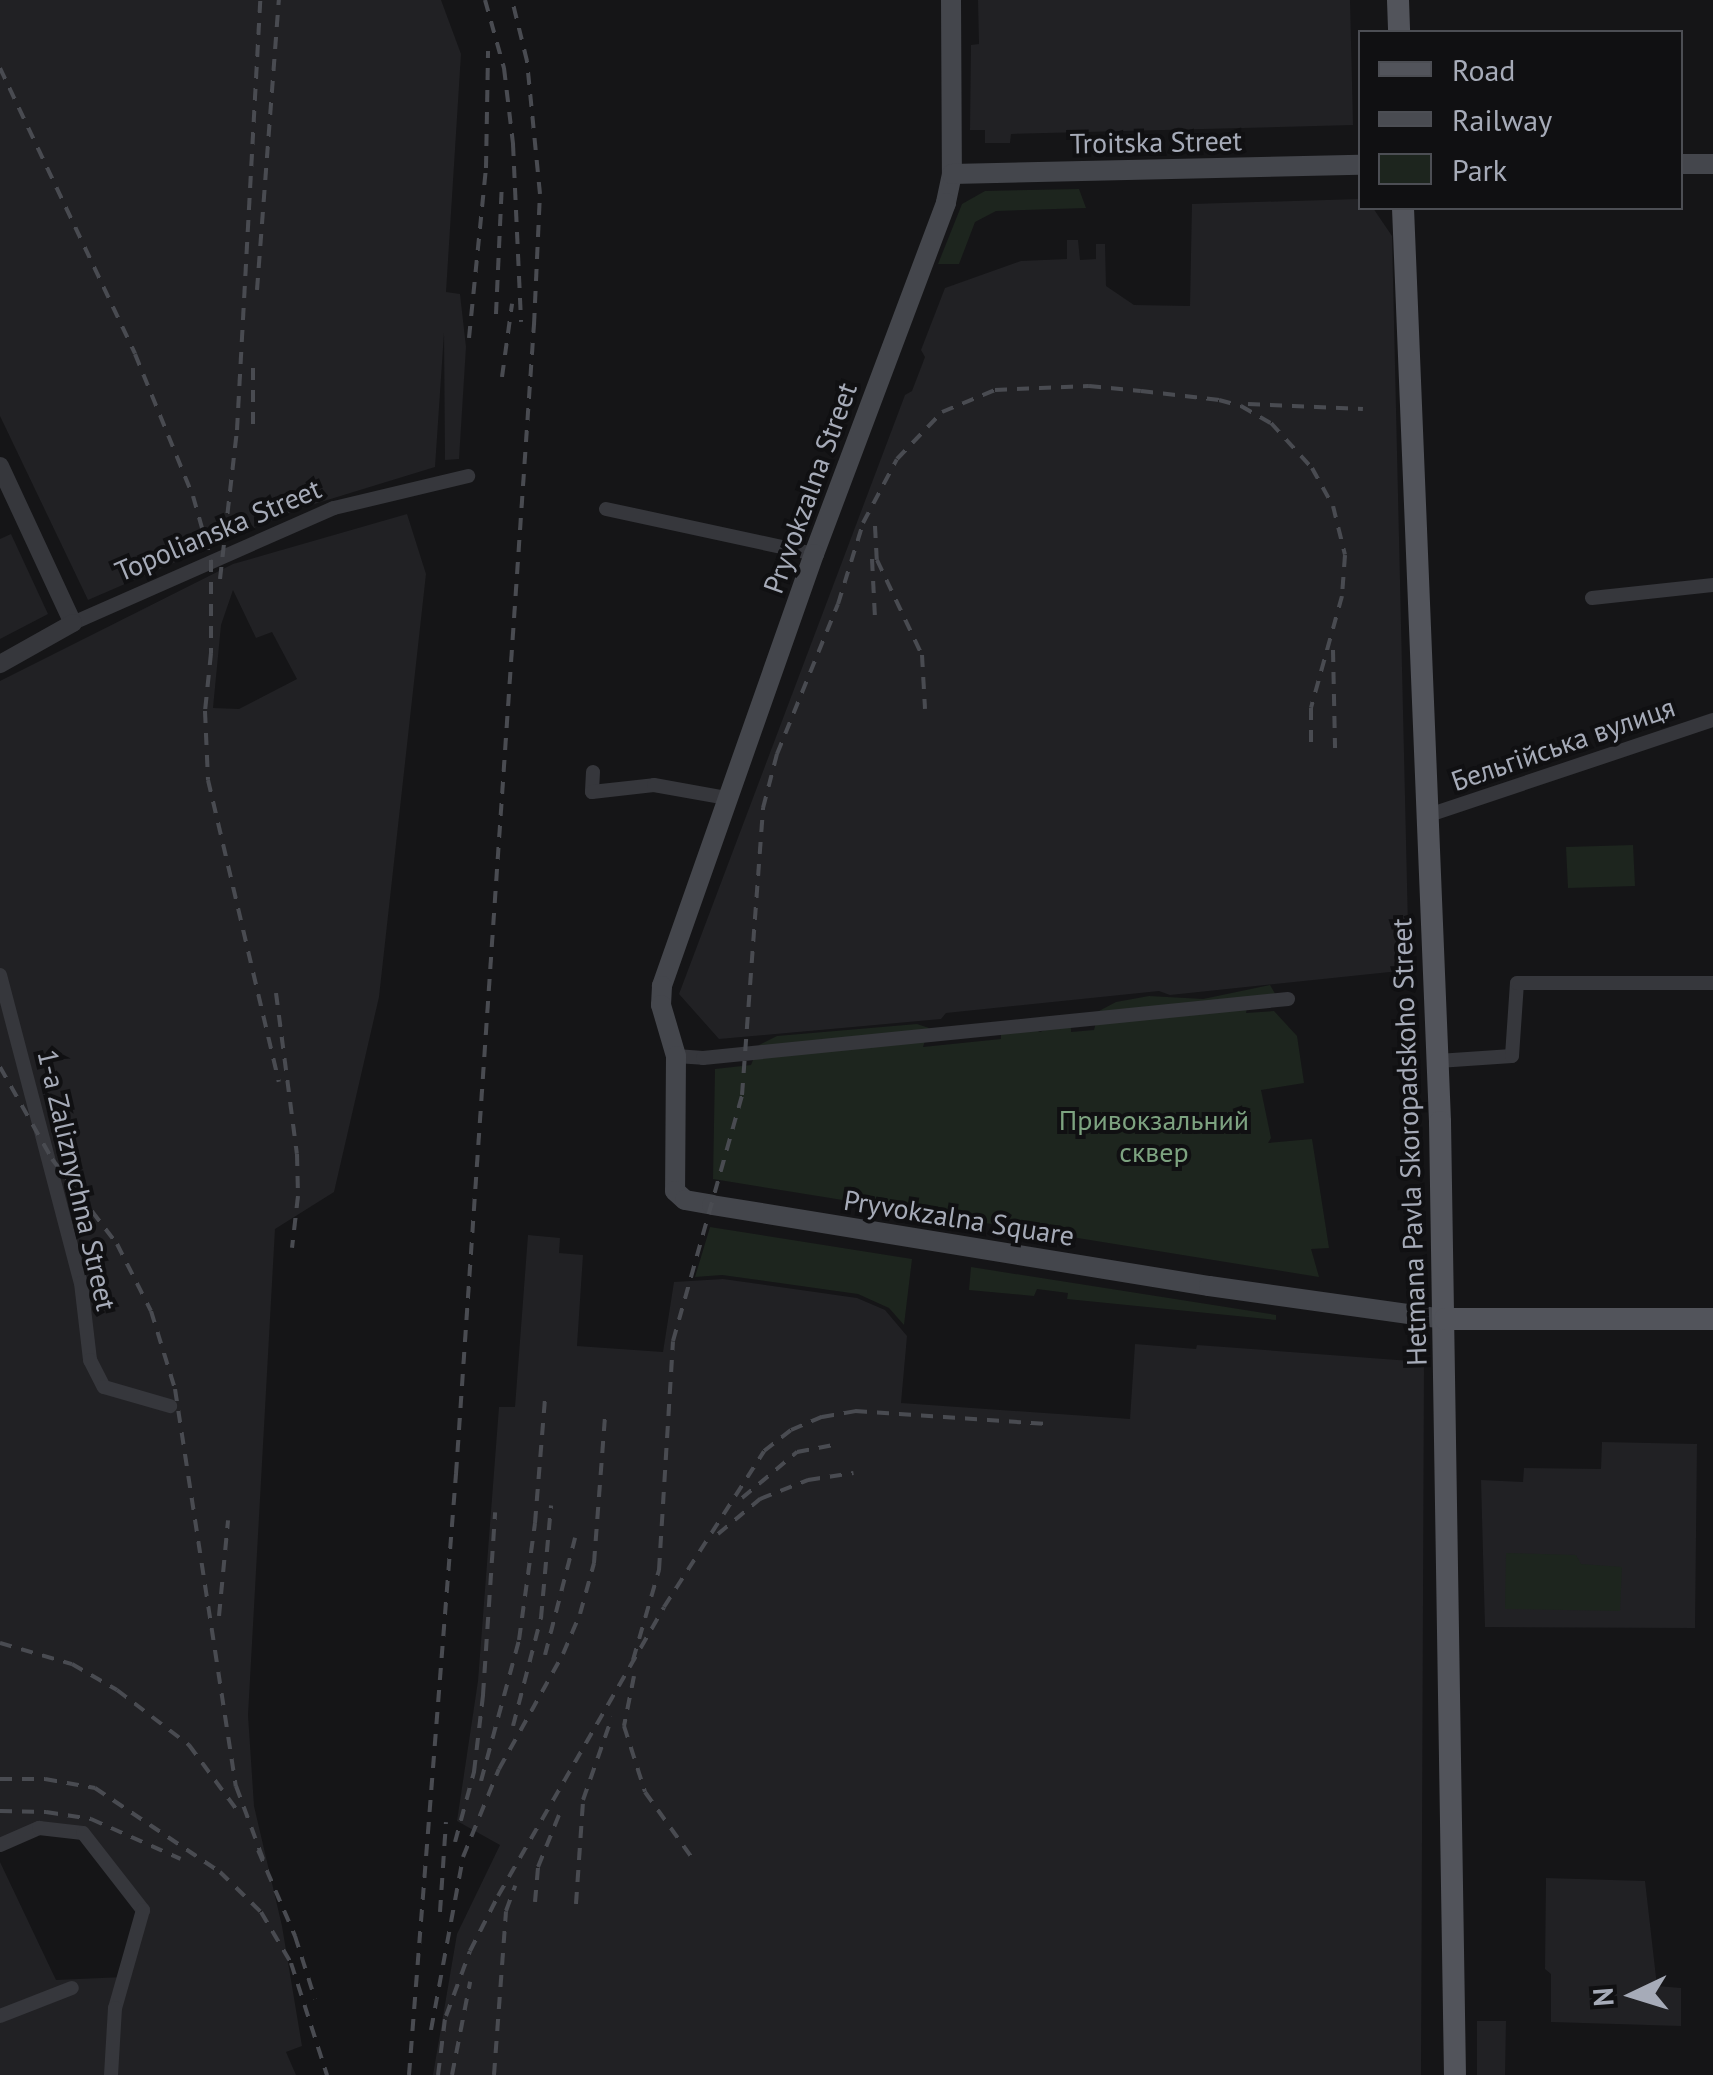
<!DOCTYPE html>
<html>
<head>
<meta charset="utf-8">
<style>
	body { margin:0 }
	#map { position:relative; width:1713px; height:2075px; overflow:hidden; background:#151517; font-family:"PT Sans",sans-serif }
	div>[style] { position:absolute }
	.built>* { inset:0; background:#212124 }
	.green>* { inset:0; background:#1d251e }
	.minor>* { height:14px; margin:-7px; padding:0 7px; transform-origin:7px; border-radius:7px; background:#36373c }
	.tertiary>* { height:18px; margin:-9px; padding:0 9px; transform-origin:9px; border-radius:9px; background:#36373c }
	.secondary>* { height:20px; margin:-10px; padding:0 10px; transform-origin:10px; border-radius:10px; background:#44464c }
	.primary>* { height:22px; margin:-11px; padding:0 11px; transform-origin:11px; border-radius:11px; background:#52545b }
	.rail>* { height:4px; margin-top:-2px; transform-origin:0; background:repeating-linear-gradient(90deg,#494b51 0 12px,transparent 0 22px) }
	span { translate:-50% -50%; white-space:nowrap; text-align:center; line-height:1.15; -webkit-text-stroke:8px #101012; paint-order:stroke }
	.street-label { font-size:28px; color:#a6abb8 }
	.park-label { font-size:28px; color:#7da380 }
	.legend { position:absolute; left:1358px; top:30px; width:325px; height:180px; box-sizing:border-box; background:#101012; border:2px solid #4c4e54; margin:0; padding:12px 18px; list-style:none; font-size:30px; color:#a6abb8 }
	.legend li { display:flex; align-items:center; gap:20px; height:50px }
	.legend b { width:50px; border:2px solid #4c4e54 }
	.north { position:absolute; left:1583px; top:1945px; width:100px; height:100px; -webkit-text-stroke:8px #101012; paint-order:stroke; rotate:266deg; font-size:28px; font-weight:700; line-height:40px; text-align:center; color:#a6abb8 }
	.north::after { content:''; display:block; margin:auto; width:35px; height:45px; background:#a6abb8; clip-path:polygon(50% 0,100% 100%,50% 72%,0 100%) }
</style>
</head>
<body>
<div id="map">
	<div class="built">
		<i style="clip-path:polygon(0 0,441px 0,461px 54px,446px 292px,460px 294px,466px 347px,459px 459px,445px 460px,444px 333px,435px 467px,298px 509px,88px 600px,0 416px)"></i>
		<i style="clip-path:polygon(978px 0,1350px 0,1353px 125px,1011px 134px,1010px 143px,985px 143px,985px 130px,970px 130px,971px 45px,979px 44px)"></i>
		<i style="clip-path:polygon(1360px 199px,1360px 208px,1373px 208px,1392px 236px,1409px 970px,1170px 995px,1159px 991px,946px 1013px,941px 1019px,719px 1039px,679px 994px,905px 395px,912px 391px,925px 357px,921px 350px,945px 288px,1021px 261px,1067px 259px,1067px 240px,1078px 240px,1080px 260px,1096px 259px,1096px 244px,1105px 244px,1106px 286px,1134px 305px,1190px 306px,1192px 204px)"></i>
		<i style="clip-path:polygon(evenodd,407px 514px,426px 574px,379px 997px,334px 1192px,275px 1229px,248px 1715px,254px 1806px,282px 1926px,302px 2046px,286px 2052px,296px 2075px,0 2075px,0 1862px,56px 1980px,124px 1977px,143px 1910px,83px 1834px,39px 1828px,0 1845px,0 681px,233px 564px,407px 514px,233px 590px,256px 638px,272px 632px,297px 679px,239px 709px,213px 708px,221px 625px,233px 590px)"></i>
		<i style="clip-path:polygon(11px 534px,48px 614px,0 639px,0 539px)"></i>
		<i style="clip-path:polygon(528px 1235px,560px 1238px,559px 1253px,583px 1255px,577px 1346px,663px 1352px,674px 1282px,723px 1279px,857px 1298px,885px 1310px,907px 1336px,901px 1403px,1130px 1419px,1135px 1344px,1196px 1349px,1197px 1345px,1424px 1362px,1421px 2075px,433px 2075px,457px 1934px,500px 1845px,457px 1821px,478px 1681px,499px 1407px,515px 1407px)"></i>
		<i style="clip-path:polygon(1602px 1442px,1697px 1444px,1695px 1628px,1485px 1627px,1481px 1480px,1523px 1482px,1524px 1468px,1601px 1469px)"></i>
		<i style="clip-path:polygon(1546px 1878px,1645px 1881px,1657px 1986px,1681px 1988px,1681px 2026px,1551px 2022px,1551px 1974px,1545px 1969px)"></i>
		<i style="clip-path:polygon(1477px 2021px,1506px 2021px,1505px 2075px,1477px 2075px)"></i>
	</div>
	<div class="green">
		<i style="clip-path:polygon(1079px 189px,1086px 208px,996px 211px,975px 222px,959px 264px,938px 264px,962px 204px,985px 191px)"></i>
		<i style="clip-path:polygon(1633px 845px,1635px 886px,1568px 888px,1566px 847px)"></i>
		<i style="clip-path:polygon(1270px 985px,1277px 997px,1247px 1008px,1246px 1013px,1274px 1011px,1297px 1036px,1304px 1083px,1261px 1090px,1271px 1138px,1268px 1143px,1312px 1139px,1329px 1248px,1311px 1249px,1319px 1277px,713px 1179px,715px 1069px,751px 1065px,759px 1045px,777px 1036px,917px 1024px,929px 1028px,923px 1047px,1001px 1039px,1001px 1030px,1028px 1026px,1040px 1032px,1059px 1024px,1071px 1028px,1071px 1032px,1094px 1030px,1099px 1011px,1116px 1002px,1149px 996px,1203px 999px)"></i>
		<i style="clip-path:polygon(710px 1227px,912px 1259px,904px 1325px,889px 1308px,858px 1294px,722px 1275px,695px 1277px)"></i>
		<i style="clip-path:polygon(971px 1267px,1276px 1315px,1276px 1320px,1067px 1299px,1068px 1293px,1037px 1289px,1034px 1296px,969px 1290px)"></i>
		<i style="clip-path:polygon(1506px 1553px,1576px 1555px,1581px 1564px,1622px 1567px,1620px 1611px,1505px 1609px)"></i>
	</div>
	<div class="minor">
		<i style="left:606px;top:509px;width:213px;rotate:12.2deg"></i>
		<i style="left:1592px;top:598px;width:122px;rotate:-6.1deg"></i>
		<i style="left:73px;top:623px;width:285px;rotate:-23.8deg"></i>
		<i style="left:334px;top:508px;width:138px;rotate:-13.4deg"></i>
		<i style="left:593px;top:772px;width:20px;rotate:93deg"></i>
		<i style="left:592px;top:792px;width:62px;rotate:-6.4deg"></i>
		<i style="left:654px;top:785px;width:73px;rotate:10.2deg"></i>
		<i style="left:1429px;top:815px;width:299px;rotate:-18.5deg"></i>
		<i style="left:0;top:975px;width:318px;rotate:75.3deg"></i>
		<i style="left:81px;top:1283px;width:78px;rotate:83.3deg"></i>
		<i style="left:90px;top:1360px;width:30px;rotate:63deg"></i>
		<i style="left:104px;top:1387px;width:69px;rotate:16.1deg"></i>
		<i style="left:676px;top:1056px;width:27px;rotate:4deg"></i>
		<i style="left:703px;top:1058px;width:588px;rotate:-5.76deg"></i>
		<i style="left:1438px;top:1061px;width:74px;rotate:-3.9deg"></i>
		<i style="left:1512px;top:1056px;width:73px;rotate:-86.1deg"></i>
		<i style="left:1517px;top:983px;width:196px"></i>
		<i style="left:0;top:1845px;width:43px;rotate:-23.6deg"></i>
		<i style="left:39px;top:1828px;width:44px;rotate:6.5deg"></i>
		<i style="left:83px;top:1833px;width:98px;rotate:52.1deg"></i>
		<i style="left:143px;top:1910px;width:102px;rotate:105.9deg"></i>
		<i style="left:115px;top:2008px;width:67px;rotate:93.4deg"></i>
		<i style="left:0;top:2016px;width:77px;rotate:-21.3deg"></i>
	</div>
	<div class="tertiary">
		<i style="left:0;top:466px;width:173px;rotate:65.1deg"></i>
		<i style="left:73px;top:623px;width:84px;rotate:150.7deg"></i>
	</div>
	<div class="secondary">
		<i style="left:951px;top:0;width:174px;rotate:89.7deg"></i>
		<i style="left:952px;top:174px;width:30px;rotate:102deg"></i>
		<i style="left:946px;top:203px;width:375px;rotate:110.6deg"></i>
		<i style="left:814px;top:554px;width:458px;rotate:109.4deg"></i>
		<i style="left:662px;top:986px;width:19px;rotate:93deg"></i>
		<i style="left:661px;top:1005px;width:53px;rotate:73.6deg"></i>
		<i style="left:676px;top:1056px;width:135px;rotate:90.4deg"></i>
		<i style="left:675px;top:1191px;width:13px;rotate:42deg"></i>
		<i style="left:685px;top:1200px;width:27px;rotate:10deg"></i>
		<i style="left:712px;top:1205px;width:504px;rotate:9.26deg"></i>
		<i style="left:1209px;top:1286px;width:238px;rotate:8deg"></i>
		<i style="left:1680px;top:164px;width:33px"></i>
		<i style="left:952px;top:174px;width:408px;rotate:-1.3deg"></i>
	</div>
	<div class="primary">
		<i style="left:1398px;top:0;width:32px;rotate:88deg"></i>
		<i style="left:1403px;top:208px;width:915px;rotate:87.68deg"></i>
		<i style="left:1440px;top:1122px;width:953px;rotate:89.1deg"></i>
		<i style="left:1445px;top:1319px;width:268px"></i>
	</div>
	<div class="rail">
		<i style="left:485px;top:0;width:71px;rotate:74.4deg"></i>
		<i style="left:504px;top:68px;width:77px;rotate:83.2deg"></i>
		<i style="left:513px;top:144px;width:178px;rotate:87.4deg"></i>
		<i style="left:0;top:68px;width:316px;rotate:64.7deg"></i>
		<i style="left:135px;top:354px;width:153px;rotate:67.8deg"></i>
		<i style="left:193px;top:496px;width:66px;rotate:74.3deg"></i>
		<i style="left:211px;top:560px;width:93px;rotate:90deg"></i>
		<i style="left:211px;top:653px;width:58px;rotate:95.9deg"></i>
		<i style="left:205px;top:711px;width:69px;rotate:87.5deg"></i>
		<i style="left:208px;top:780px;width:310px;rotate:76.8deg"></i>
		<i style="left:257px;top:290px;width:291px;rotate:-85.7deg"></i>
		<i style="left:496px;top:314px;width:131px;rotate:-87.4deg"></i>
		<i style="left:469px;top:338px;width:171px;rotate:-84.3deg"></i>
		<i style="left:486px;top:168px;width:117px;rotate:-89deg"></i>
		<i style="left:253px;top:368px;width:58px;rotate:90deg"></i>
		<i style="left:502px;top:377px;width:74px;rotate:-82.2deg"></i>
		<i style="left:1248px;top:404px;width:115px;rotate:2.5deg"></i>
		<i style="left:875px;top:526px;width:34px;rotate:87deg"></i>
		<i style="left:877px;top:560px;width:105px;rotate:64.7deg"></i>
		<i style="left:922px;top:655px;width:54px;rotate:86.8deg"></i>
		<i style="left:872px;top:559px;width:59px;rotate:87.1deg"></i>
		<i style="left:220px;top:579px;width:150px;rotate:-83.5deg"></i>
		<i style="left:237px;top:430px;width:431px;rotate:-86.9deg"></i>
		<i style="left:1333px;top:650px;width:98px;rotate:88.8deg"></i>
		<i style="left:276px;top:993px;width:162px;rotate:82.6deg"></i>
		<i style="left:297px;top:1154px;width:42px;rotate:88.6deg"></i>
		<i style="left:298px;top:1196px;width:52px;rotate:96.6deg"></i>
		<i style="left:0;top:1067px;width:106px;rotate:60.5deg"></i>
		<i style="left:52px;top:1159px;width:107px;rotate:52.6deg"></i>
		<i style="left:117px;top:1244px;width:75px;rotate:63.1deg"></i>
		<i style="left:151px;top:1311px;width:82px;rotate:72.9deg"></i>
		<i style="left:175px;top:1389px;width:402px;rotate:81.3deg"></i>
		<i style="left:236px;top:1786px;width:78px;rotate:69.7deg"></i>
		<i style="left:742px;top:1498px;width:72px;rotate:-39.9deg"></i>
		<i style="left:797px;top:1452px;width:37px;rotate:-11deg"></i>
		<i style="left:718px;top:1534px;width:55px;rotate:-39.8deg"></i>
		<i style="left:760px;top:1499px;width:52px;rotate:-21.6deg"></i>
		<i style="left:808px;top:1480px;width:46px;rotate:-8.8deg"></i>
		<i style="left:219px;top:1616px;width:96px;rotate:-84.6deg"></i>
		<i style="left:0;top:1643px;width:75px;rotate:16.3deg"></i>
		<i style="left:72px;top:1664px;width:52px;rotate:30deg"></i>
		<i style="left:117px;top:1690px;width:91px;rotate:37.4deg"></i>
		<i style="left:189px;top:1745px;width:81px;rotate:53.6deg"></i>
		<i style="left:545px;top:1655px;width:121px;rotate:-75.6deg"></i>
		<i style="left:633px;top:1660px;width:94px;rotate:-73.9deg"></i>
		<i style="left:659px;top:1570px;width:229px;rotate:-86.5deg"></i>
		<i style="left:673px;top:1341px;width:255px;rotate:-74.3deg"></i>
		<i style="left:742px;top:1095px;width:288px;rotate:-85.8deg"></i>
		<i style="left:763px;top:808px;width:56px;rotate:-75.5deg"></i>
		<i style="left:777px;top:754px;width:162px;rotate:-67.9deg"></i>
		<i style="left:838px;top:604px;width:85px;rotate:-72.8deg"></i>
		<i style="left:863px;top:523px;width:72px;rotate:-62deg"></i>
		<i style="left:897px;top:459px;width:65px;rotate:-46.2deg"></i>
		<i style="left:942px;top:412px;width:57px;rotate:-22.5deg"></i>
		<i style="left:995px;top:390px;width:94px;rotate:-2.4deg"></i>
		<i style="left:1089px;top:386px;width:52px;rotate:5.5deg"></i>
		<i style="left:1141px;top:391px;width:79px;rotate:6.6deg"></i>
		<i style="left:1219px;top:400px;width:23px;rotate:15deg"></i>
		<i style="left:1241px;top:406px;width:34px;rotate:30deg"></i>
		<i style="left:1271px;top:423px;width:61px;rotate:47.7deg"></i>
		<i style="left:1312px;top:468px;width:43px;rotate:61.1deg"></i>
		<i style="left:1333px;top:506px;width:50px;rotate:76.2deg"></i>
		<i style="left:1345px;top:555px;width:41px;rotate:94.2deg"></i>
		<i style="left:1342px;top:596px;width:116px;rotate:105.5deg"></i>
		<i style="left:1311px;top:708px;width:40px;rotate:90deg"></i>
		<i style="left:634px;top:1676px;width:51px;rotate:101.3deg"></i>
		<i style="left:624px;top:1726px;width:69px;rotate:72.3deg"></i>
		<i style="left:645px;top:1792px;width:81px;rotate:54.5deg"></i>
		<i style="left:513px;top:1726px;width:112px;rotate:-75.5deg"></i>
		<i style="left:541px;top:1618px;width:113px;rotate:-84.9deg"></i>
		<i style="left:0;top:1779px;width:45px"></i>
		<i style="left:45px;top:1779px;width:51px;rotate:10.2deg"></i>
		<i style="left:95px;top:1788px;width:151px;rotate:33.9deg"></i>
		<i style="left:220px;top:1872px;width:57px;rotate:44.3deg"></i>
		<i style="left:261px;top:1912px;width:59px;rotate:59.5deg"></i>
		<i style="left:291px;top:1963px;width:118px;rotate:72.2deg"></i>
		<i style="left:481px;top:1781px;width:146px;rotate:-74.9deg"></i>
		<i style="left:519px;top:1640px;width:118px;rotate:-82.2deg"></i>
		<i style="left:535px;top:1523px;width:125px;rotate:-85.4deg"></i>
		<i style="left:0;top:1811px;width:46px;rotate:1.2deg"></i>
		<i style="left:46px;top:1812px;width:46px;rotate:8.8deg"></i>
		<i style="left:91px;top:1819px;width:98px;rotate:24deg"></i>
		<i style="left:455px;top:1842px;width:73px;rotate:-74.8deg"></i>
		<i style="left:474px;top:1772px;width:78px;rotate:-83.3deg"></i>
		<i style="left:483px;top:1695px;width:183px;rotate:-86.2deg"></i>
		<i style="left:258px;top:1850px;width:94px;rotate:66.7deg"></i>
		<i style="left:295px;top:1936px;width:66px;rotate:72.4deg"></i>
		<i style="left:535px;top:1902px;width:35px;rotate:-85deg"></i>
		<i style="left:538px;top:1867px;width:56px;rotate:-68deg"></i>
		<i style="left:576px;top:1904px;width:104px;rotate:-86.1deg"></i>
		<i style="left:583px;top:1800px;width:88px;rotate:-70.7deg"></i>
		<i style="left:440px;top:1912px;width:90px;rotate:-86.2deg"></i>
		<i style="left:446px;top:2016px;width:69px;rotate:-69.7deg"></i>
		<i style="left:470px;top:1951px;width:62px;rotate:-63deg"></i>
		<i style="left:498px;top:1896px;width:333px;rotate:-60.1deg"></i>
		<i style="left:664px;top:1607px;width:185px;rotate:-57.3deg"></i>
		<i style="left:764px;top:1451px;width:34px;rotate:-38deg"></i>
		<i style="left:791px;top:1430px;width:34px;rotate:-23deg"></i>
		<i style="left:822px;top:1417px;width:34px;rotate:-10deg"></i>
		<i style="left:855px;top:1411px;width:189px;rotate:3.9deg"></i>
		<i style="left:431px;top:2030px;width:176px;rotate:-79.5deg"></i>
		<i style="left:463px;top:1857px;width:95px;rotate:-67.8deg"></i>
		<i style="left:499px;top:1769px;width:132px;rotate:-60.9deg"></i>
		<i style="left:563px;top:1654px;width:43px;rotate:-67deg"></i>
		<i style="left:580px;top:1614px;width:53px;rotate:-74.6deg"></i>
		<i style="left:594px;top:1563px;width:148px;rotate:-85.7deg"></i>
		<i style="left:409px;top:2075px;width:603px;rotate:-85.53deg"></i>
		<i style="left:456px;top:1474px;width:1152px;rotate:-86.12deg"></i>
		<i style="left:534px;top:325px;width:131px;rotate:-87.4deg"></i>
		<i style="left:540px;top:194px;width:134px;rotate:-95.6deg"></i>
		<i style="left:527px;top:61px;width:63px;rotate:-103.8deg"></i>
		<i style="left:438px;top:2075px;width:64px;rotate:-82.9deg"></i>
		<i style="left:452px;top:2075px;width:95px;rotate:-79deg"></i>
		<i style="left:494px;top:2075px;width:164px;rotate:-85.8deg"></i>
		<i style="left:506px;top:1911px;width:27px;rotate:-70deg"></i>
	</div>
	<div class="street-label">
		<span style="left:1156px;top:142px;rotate:-1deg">Troitska Street</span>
		<span style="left:810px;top:488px;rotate:-70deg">Pryvokzalna Street</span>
		<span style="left:218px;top:530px;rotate:-23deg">Topolianska Street</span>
		<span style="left:1563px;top:744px;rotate:-19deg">Бельгійська вулиця</span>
		<span style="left:1409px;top:1142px;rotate:-92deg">Hetmana Pavla Skoropadskoho Street</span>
		<span style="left:77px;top:1180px;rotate:77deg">1-a Zaliznychna Street</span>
		<span style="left:959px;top:1218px;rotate:9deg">Pryvokzalna Square</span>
	</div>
	<div class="park-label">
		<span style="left:1154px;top:1136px">Привокзальний<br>сквер</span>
	</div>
	<ul class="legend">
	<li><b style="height:12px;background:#52545b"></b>Road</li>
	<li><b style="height:12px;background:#494b51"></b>Railway</li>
	<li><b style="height:28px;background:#1d251e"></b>Park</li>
	</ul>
	<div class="north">N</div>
</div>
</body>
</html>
